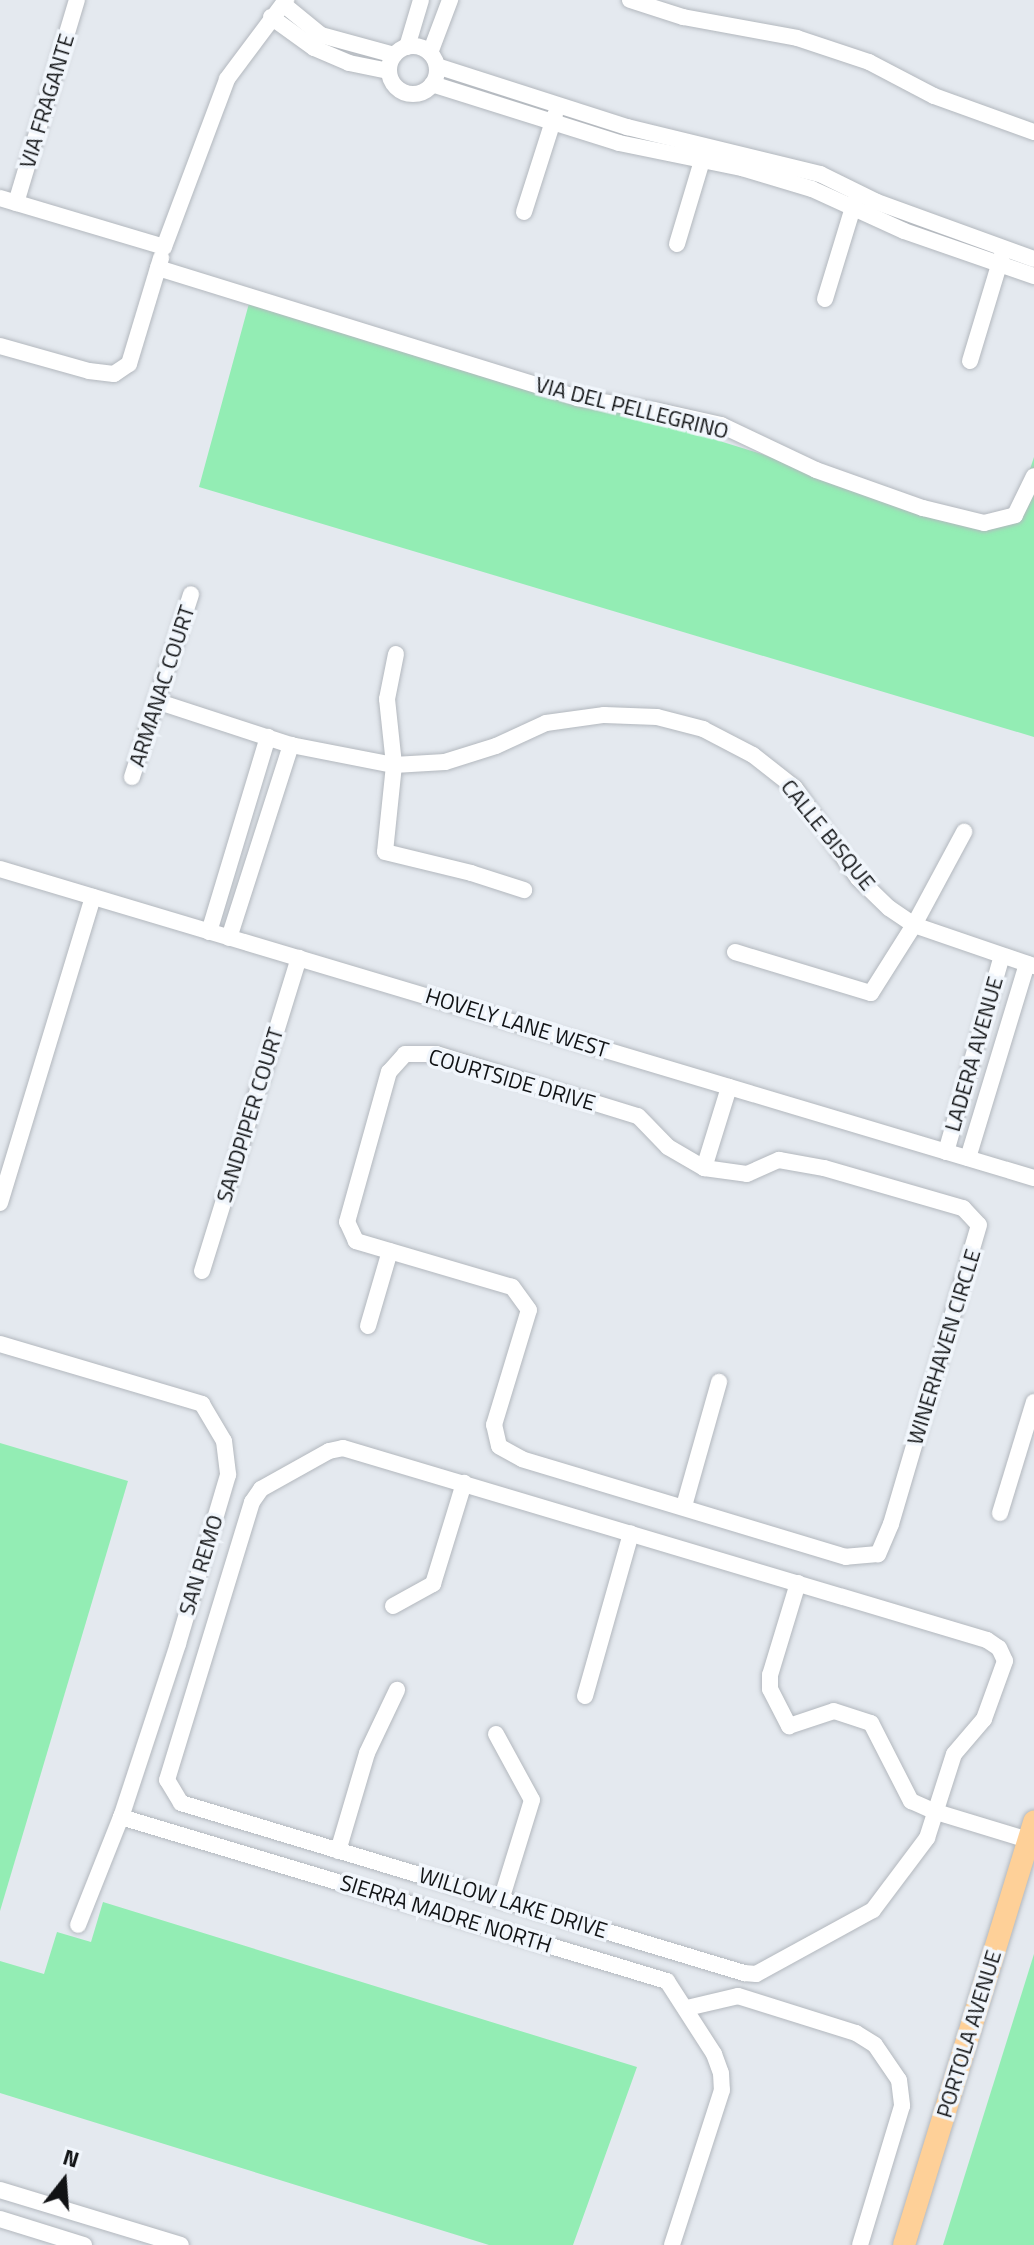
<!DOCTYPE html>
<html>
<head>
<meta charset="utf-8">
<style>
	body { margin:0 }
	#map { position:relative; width:1034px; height:2245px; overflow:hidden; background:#e4e9ef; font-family:"Titillium Web",sans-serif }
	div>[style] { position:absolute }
	.green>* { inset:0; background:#93edb4 }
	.roads { filter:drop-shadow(0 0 2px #b3b8be) drop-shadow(0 0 2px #b3b8be) }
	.minor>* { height:16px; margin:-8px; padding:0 8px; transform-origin:8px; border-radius:8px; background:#fff }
	.minor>.ring { margin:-8px; padding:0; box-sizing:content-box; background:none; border:16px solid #fff; border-radius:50% }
	.major>* { height:22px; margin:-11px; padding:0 11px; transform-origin:11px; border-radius:11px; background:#fed098 }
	span { translate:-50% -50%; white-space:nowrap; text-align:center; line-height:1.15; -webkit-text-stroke:7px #f1f6fc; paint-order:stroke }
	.street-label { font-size:22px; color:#111315 }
	.north { position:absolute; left:24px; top:2141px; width:80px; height:80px; -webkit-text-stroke:6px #f1f6fc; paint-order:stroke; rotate:17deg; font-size:22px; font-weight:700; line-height:32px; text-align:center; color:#111315 }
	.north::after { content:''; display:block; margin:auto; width:28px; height:36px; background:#111315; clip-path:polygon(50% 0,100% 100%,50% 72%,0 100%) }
</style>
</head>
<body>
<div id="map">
	<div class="green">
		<i style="clip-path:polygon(251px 296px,984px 523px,1015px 515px,1034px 457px,1034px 737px,199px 487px)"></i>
		<i style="clip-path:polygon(0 1443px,128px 1481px,0 1911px)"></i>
		<i style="clip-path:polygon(103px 1902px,637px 2067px,573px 2245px,489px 2245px,0 2093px,0 1961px,44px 1974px,57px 1932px,91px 1942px)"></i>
		<i style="clip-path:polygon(1034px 1954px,1034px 2245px,943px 2245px)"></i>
	</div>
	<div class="roads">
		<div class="minor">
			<i style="left:630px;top:0;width:56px;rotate:17.8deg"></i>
			<i style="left:683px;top:17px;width:116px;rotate:10.4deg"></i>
			<i style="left:797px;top:38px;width:76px;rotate:18.4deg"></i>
			<i style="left:869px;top:62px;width:73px;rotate:27.6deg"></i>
			<i style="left:934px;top:96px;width:106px;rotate:19.8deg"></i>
			<i style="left:283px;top:4px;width:49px;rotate:39.2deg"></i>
			<i style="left:321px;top:35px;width:76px;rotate:15.3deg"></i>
			<i style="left:271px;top:17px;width:53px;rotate:35.8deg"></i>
			<i style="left:314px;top:48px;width:38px;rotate:23deg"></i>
			<i style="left:349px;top:63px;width:41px;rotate:11.3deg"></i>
			<i class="ring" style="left:389px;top:46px;width:32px;height:32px"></i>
			<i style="left:407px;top:47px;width:49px;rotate:-73.4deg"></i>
			<i style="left:430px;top:53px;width:57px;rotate:-69.3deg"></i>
			<i style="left:437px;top:66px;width:200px;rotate:17.8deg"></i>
			<i style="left:627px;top:127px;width:199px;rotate:13.7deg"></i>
			<i style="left:820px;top:174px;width:64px;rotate:26.2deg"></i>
			<i style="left:877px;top:202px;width:167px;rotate:20deg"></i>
			<i style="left:432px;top:84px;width:196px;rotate:17.5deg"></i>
			<i style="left:619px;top:143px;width:126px;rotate:11.5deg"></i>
			<i style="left:742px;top:168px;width:73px;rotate:16.7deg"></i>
			<i style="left:812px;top:189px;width:101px;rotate:24.5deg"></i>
			<i style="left:904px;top:231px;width:138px;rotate:19.1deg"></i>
			<i style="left:0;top:198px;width:171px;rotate:16.6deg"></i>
			<i style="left:164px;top:247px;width:179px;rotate:-69.4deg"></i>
			<i style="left:227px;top:79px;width:99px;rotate:-53.2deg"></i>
			<i style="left:16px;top:203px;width:212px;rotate:-73.3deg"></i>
			<i style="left:524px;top:212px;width:102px;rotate:-72.3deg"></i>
			<i style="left:677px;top:244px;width:94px;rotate:-73.3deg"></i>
			<i style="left:158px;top:268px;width:439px;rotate:17.2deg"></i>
			<i style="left:577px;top:398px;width:78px;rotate:8.9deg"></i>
			<i style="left:654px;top:410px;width:69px;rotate:12.6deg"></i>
			<i style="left:721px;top:425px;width:105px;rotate:25.3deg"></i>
			<i style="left:816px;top:470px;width:114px;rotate:19.6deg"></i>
			<i style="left:923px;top:508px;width:63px;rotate:13.8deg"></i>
			<i style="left:984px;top:523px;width:32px;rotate:-14deg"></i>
			<i style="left:1015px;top:515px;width:43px;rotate:-64deg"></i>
			<i style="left:825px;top:299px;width:102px;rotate:-73deg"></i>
			<i style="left:0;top:346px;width:92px;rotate:15.7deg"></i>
			<i style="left:89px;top:371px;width:25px;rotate:7deg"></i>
			<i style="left:114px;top:374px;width:18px;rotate:-34deg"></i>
			<i style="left:129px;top:364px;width:111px;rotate:-73.2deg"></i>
			<i style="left:970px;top:361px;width:111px;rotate:-73.2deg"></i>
			<i style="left:396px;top:654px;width:46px;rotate:101.3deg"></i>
			<i style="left:387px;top:699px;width:66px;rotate:83.9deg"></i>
			<i style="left:394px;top:765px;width:87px;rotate:95.9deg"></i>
			<i style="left:385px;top:852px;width:89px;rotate:13.7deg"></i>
			<i style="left:471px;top:873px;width:56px;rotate:17.8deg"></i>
			<i style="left:156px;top:701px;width:142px;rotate:18.1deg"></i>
			<i style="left:291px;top:745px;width:105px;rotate:11deg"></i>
			<i style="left:394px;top:765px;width:51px;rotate:-3.4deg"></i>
			<i style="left:445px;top:762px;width:53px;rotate:-17.4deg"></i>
			<i style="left:496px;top:746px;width:55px;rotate:-24.7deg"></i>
			<i style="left:546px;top:723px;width:59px;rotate:-7.9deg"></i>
			<i style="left:604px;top:715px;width:53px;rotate:2.2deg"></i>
			<i style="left:657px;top:717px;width:48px;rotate:14.6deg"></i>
			<i style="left:703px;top:729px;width:56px;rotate:27.5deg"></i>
			<i style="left:753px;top:755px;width:53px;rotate:38.2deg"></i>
			<i style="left:795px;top:788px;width:110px;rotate:55deg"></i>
			<i style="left:858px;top:878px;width:43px;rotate:44.1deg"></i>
			<i style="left:889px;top:908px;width:30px;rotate:34deg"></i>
			<i style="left:914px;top:925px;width:127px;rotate:18.9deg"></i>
			<i style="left:132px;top:777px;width:192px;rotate:-72.1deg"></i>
			<i style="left:0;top:869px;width:1079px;rotate:16.64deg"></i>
			<i style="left:209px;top:932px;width:204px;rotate:-73.2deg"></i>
			<i style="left:229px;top:938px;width:203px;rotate:-72.2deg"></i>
			<i style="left:735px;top:952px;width:142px;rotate:16.8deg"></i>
			<i style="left:871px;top:993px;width:80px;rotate:-57.7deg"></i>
			<i style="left:914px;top:925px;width:106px;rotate:-61.7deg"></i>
			<i style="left:405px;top:1054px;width:31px"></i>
			<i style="left:436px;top:1054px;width:211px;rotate:17.1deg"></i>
			<i style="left:638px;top:1116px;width:43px;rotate:45.9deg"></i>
			<i style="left:668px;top:1147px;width:42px;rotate:30.3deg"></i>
			<i style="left:704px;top:1168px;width:43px;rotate:7.9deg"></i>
			<i style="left:747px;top:1174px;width:35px;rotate:-24deg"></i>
			<i style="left:779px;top:1160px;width:46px;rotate:10.1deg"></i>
			<i style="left:824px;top:1168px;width:145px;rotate:16.1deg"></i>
			<i style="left:963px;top:1208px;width:23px;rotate:47deg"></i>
			<i style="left:979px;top:1225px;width:312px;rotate:106.4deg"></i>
			<i style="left:891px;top:1524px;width:33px;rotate:113deg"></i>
			<i style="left:878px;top:1554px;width:32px;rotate:175deg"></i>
			<i style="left:846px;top:1557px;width:338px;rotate:-163.2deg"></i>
			<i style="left:522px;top:1459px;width:26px;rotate:-151deg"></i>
			<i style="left:499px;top:1446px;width:22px;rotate:-103deg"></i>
			<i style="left:494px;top:1425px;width:120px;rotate:-73.1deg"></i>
			<i style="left:529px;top:1310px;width:29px;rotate:-126deg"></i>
			<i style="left:512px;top:1287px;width:163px;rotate:-163.6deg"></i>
			<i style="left:356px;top:1241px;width:21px;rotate:-115deg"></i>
			<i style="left:347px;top:1222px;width:156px;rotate:-74.4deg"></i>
			<i style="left:389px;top:1072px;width:24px;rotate:-48deg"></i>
			<i style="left:946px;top:1152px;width:204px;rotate:-74.1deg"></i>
			<i style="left:968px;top:1158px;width:203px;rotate:-73.1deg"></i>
			<i style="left:704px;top:1168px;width:85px;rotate:-72.8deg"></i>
			<i style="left:0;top:1203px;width:320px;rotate:-73.1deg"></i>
			<i style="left:202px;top:1271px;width:328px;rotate:-72.8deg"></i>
			<i style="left:368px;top:1326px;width:78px;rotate:-73.7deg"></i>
			<i style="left:0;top:1344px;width:211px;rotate:16.5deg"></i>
			<i style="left:202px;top:1404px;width:43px;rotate:59.3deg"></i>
			<i style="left:224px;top:1441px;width:34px;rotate:83deg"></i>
			<i style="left:228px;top:1475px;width:176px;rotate:106.5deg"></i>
			<i style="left:178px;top:1644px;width:182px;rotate:108.2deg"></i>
			<i style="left:121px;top:1817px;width:116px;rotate:111.7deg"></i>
			<i style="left:343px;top:1448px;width:672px;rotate:16.6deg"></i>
			<i style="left:987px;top:1640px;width:14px;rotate:34deg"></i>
			<i style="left:999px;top:1648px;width:14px;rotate:65deg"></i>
			<i style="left:1005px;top:1661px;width:62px;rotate:109.9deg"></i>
			<i style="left:984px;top:1719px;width:46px;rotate:130.6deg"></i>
			<i style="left:954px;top:1754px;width:88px;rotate:107.8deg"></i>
			<i style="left:927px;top:1838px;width:90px;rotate:126.9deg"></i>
			<i style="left:873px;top:1910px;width:133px;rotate:151.3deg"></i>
			<i style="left:756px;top:1974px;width:12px;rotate:-175deg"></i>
			<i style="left:744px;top:1973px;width:588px;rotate:-163.2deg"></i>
			<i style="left:181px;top:1803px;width:27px;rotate:-121deg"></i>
			<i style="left:167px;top:1780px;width:291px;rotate:-73deg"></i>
			<i style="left:252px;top:1502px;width:16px;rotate:-55deg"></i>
			<i style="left:261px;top:1489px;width:78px;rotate:-29.2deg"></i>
			<i style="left:329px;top:1451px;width:14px;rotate:-12deg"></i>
			<i style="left:684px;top:1506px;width:129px;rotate:-74.2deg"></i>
			<i style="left:1000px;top:1513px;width:116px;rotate:-73deg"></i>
			<i style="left:798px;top:1583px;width:96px;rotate:106.9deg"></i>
			<i style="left:770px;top:1675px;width:14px;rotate:90deg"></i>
			<i style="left:770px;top:1689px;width:42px;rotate:62.8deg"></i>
			<i style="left:789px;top:1726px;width:47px;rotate:-18.4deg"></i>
			<i style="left:834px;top:1711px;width:39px;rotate:18deg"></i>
			<i style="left:871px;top:1723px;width:88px;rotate:62.9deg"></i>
			<i style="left:911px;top:1801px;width:27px;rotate:24deg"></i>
			<i style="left:936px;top:1812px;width:96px;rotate:16.9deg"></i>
			<i style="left:393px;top:1606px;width:46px;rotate:-28.8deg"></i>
			<i style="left:433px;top:1584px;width:106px;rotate:-72.9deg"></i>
			<i style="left:585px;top:1696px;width:169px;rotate:-74.2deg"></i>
			<i style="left:496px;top:1734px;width:75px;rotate:61.4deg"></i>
			<i style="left:532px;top:1800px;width:105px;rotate:107.2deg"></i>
			<i style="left:121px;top:1817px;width:570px;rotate:16.72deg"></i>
			<i style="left:667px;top:1981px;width:87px;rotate:57.2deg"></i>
			<i style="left:714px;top:2054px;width:20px;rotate:70deg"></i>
			<i style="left:721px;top:2073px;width:17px;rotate:87deg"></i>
			<i style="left:722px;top:2090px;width:163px;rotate:107.9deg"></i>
			<i style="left:338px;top:1851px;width:102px;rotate:-73.5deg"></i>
			<i style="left:367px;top:1753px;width:70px;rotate:-64.5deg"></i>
			<i style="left:687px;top:2008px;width:52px;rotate:-13.2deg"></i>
			<i style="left:738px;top:1996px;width:124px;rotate:17.4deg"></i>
			<i style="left:856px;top:2033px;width:22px;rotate:32deg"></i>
			<i style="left:875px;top:2045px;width:42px;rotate:55.6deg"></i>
			<i style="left:899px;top:2080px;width:26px;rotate:83deg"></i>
			<i style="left:902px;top:2106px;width:145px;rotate:106.8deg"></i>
			<i style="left:0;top:2190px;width:189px;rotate:16.9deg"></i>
			<i style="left:0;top:2219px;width:88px;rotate:17.2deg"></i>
		</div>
		<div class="major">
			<i style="left:904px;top:2245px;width:443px;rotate:-72.9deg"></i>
		</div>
	</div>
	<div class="street-label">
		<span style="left:47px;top:101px;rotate:-73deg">VIA FRAGANTE</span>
		<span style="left:632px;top:408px;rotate:14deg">VIA DEL PELLEGRINO</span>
		<span style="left:162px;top:686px;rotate:-72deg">ARMANAC COURT</span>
		<span style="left:828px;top:835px;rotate:51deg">CALLE BISQUE</span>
		<span style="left:517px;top:1023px;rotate:17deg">HOVELY LANE WEST</span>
		<span style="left:974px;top:1054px;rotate:-74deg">LADERA AVENUE</span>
		<span style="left:512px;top:1080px;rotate:16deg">COURTSIDE DRIVE</span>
		<span style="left:250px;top:1115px;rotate:-73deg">SANDPIPER COURT</span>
		<span style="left:944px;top:1347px;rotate:-73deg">WINERHAVEN CIRCLE</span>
		<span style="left:201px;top:1565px;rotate:-73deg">SAN REMO</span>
		<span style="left:513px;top:1903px;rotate:17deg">WILLOW LAKE DRIVE</span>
		<span style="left:446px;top:1914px;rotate:17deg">SIERRA MADRE NORTH</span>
		<span style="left:969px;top:2034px;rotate:-73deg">PORTOLA AVENUE</span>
	</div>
	<div class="north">N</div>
</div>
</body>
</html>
